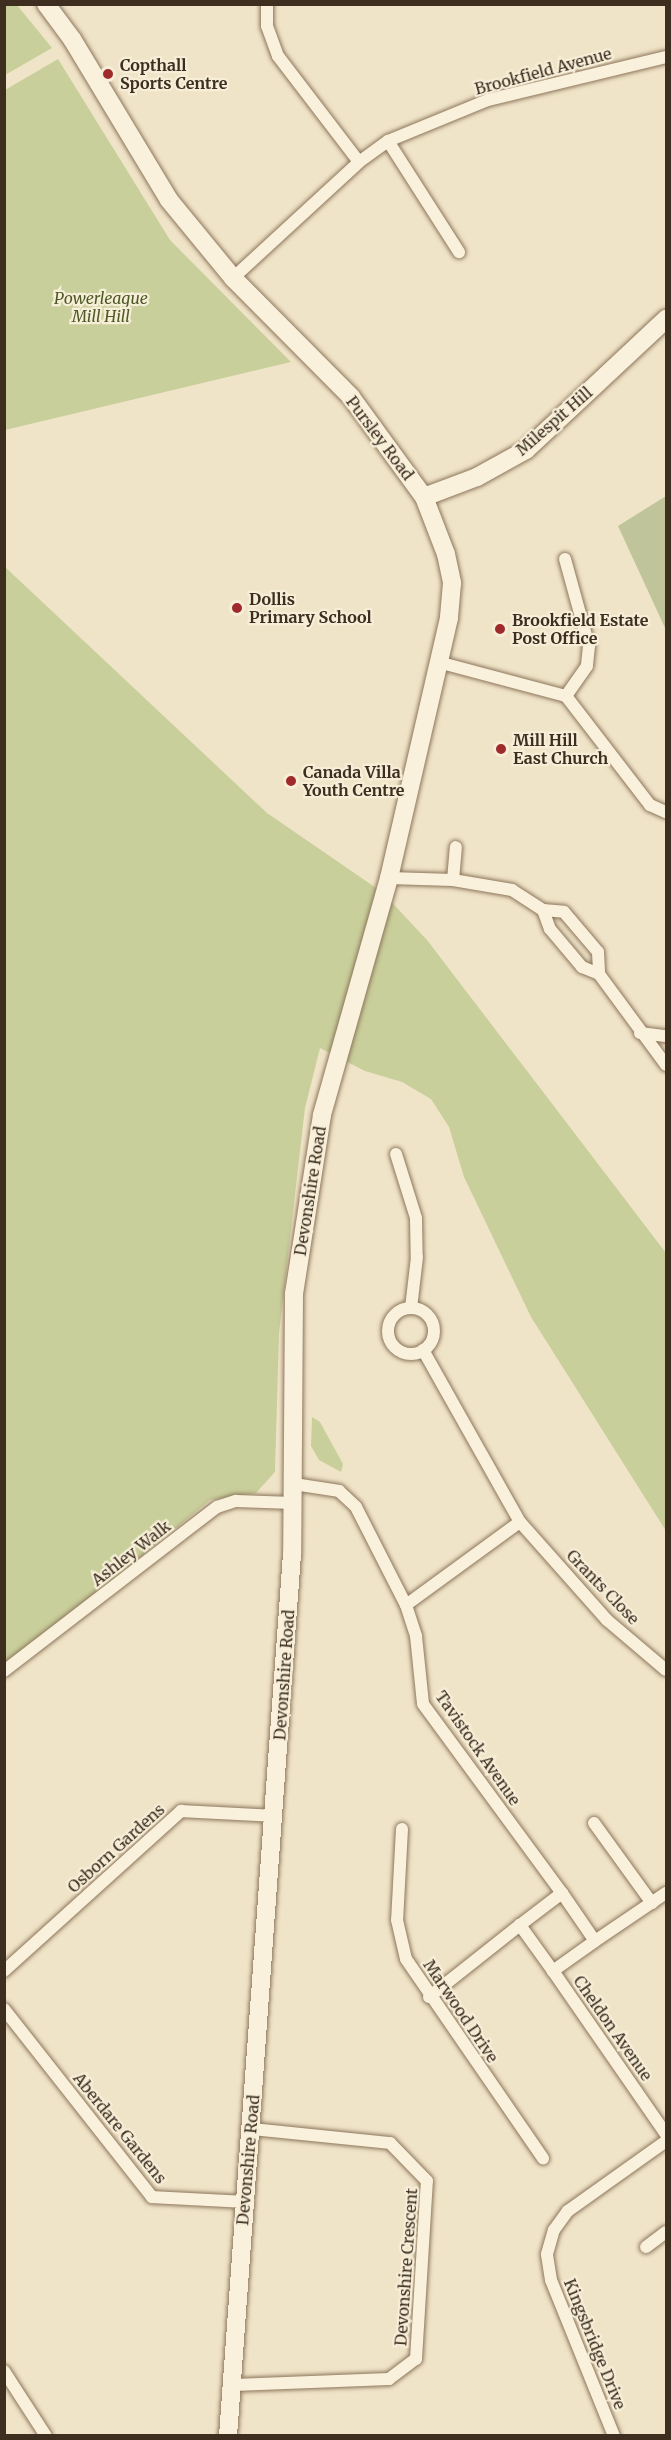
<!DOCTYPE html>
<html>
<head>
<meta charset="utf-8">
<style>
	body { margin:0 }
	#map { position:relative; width:671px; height:2440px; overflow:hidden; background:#f0e4c8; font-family:Merriweather,serif }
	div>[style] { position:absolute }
	.green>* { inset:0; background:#c9cf9b }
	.cemetery>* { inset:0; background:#bfc49a }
	.roads { filter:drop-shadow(0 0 2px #8d765c) drop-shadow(0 0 2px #8d765c) }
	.street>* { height:12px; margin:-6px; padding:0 6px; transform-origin:6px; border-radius:6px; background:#faf1dc }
	.street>.ring { margin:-6px; padding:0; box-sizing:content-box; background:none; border:12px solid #faf1dc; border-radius:50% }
	.secondary>* { height:18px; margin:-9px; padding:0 9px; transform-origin:9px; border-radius:9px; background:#faf1dc }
	.dots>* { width:16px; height:16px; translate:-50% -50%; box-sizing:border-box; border:3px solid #f7eed8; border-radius:50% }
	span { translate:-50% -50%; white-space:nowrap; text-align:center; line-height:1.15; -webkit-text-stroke:4.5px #f7eed8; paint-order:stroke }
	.poi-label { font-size:16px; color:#3d2e20; font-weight:700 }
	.left { translate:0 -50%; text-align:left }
	.street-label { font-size:16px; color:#3d2e20 }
	.park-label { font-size:16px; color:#4d5a26; font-style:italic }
	.frame { position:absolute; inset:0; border:6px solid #3d2e20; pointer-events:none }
</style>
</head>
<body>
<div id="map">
	<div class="green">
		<i style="clip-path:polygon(5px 4px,17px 5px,52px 48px,5px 75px)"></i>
		<i style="clip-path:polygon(58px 59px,170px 240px,291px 362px,5px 430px,5px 90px)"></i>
		<i style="clip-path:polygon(4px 566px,267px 813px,382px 892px,427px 940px,666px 1253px,666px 1531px,531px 1317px,464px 1177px,449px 1127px,431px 1099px,402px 1082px,365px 1071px,320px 1048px,305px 1108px,279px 1333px,275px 1472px,256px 1493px,210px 1500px,5px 1668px)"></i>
		<i style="clip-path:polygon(312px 1417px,320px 1422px,343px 1464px,341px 1472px,319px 1460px,311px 1446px)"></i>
	</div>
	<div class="cemetery">
		<i style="clip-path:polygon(666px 496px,666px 630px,618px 526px)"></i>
	</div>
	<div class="roads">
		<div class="street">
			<i style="left:267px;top:4px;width:22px;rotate:90deg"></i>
			<i style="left:267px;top:26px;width:32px;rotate:70deg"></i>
			<i style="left:278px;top:56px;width:133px;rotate:52.6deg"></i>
			<i style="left:388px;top:141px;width:132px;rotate:57.4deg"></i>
			<i style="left:233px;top:278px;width:171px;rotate:-42.6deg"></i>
			<i style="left:359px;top:162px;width:36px;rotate:-36deg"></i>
			<i style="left:388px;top:141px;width:108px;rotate:-22.3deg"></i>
			<i style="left:488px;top:100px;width:183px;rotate:-13.6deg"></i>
			<i style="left:565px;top:559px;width:90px;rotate:74.6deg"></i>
			<i style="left:589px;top:646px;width:20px;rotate:96deg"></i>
			<i style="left:587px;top:666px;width:37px;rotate:125deg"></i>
			<i style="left:438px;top:662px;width:132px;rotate:14.9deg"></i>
			<i style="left:566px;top:696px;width:138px;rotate:52.4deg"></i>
			<i style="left:650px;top:805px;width:17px;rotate:24deg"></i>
			<i style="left:389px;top:878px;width:64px;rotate:1.8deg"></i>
			<i style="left:453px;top:880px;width:60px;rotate:9.6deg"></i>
			<i style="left:512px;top:890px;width:37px;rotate:33deg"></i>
			<i style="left:543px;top:910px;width:21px;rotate:5deg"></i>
			<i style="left:564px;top:912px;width:52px;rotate:49.6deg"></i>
			<i style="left:598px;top:952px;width:22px;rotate:87deg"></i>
			<i style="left:453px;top:880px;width:33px;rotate:-85deg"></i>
			<i style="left:543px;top:910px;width:20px;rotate:70deg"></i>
			<i style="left:550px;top:929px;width:50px;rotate:49.9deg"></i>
			<i style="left:582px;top:967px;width:18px;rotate:22deg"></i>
			<i style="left:599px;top:974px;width:113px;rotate:53.6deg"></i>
			<i style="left:640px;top:1033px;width:26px;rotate:7deg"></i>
			<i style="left:396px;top:1154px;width:67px;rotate:72.6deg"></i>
			<i style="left:416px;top:1218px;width:39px;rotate:89deg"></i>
			<i style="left:417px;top:1257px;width:51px;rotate:96.7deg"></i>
			<i class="ring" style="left:388px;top:1308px;width:34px;height:34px"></i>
			<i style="left:423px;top:1350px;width:197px;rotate:60.6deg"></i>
			<i style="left:520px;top:1522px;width:131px;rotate:48.4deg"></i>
			<i style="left:607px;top:1620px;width:77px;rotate:40.3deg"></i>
			<i style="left:294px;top:1484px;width:46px;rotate:8.8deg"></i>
			<i style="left:339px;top:1491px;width:23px;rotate:43deg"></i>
			<i style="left:356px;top:1507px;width:110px;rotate:63deg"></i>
			<i style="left:406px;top:1605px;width:33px;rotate:72deg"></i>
			<i style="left:416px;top:1636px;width:68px;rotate:84.1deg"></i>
			<i style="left:423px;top:1704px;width:235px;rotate:53.7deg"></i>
			<i style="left:562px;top:1893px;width:58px;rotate:55.5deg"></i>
			<i style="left:595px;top:1941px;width:52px;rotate:144.5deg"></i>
			<i style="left:553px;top:1971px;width:57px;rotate:-125.7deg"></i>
			<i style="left:520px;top:1925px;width:53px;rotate:-37.3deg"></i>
			<i style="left:406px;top:1605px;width:141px;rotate:-36.1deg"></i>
			<i style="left:4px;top:1671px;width:269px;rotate:-37.6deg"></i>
			<i style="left:217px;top:1507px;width:20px;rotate:-18deg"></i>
			<i style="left:236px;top:1501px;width:57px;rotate:2deg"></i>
			<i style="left:594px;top:1823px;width:99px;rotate:54.1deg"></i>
			<i style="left:402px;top:1829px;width:91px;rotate:93.1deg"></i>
			<i style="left:397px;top:1920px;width:40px;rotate:77deg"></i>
			<i style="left:406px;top:1959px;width:242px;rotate:55.5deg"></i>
			<i style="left:595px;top:1941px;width:86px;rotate:-34.1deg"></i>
			<i style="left:4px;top:1971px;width:239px;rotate:-42.1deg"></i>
			<i style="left:181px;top:1811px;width:94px;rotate:3deg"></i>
			<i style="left:553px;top:1971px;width:198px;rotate:55.3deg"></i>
			<i style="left:429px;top:1997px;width:116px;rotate:-38.4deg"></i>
			<i style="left:4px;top:2009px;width:239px;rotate:51.8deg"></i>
			<i style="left:152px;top:2197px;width:93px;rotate:3.1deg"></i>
			<i style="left:646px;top:2247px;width:25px;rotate:-37deg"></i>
			<i style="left:4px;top:2371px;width:77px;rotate:57.1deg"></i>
			<i style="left:234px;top:2385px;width:155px;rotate:-2.2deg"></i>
			<i style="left:389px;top:2379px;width:34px;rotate:-37deg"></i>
			<i style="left:416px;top:2359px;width:178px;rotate:-86.5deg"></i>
			<i style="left:427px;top:2181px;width:53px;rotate:-134.2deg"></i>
			<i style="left:390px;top:2143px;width:140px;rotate:-174.2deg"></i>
			<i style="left:614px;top:2436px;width:168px;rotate:-112deg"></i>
			<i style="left:551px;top:2280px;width:26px;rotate:-99deg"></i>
			<i style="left:547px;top:2254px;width:25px;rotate:-74deg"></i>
			<i style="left:554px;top:2230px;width:24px;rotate:-54deg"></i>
			<i style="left:568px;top:2211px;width:120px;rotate:-35.5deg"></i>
		</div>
		<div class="secondary">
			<i style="left:46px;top:4px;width:44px;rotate:53.4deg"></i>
			<i style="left:72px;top:39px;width:188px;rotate:58.9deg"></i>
			<i style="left:169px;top:200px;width:101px;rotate:50.6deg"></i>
			<i style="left:233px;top:278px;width:168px;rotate:45.2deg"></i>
			<i style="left:351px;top:397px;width:124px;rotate:53.9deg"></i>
			<i style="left:424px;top:497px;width:61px;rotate:68.9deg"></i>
			<i style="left:446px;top:554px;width:30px;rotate:78deg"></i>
			<i style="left:452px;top:583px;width:35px;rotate:95deg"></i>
			<i style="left:449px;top:618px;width:267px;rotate:103deg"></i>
			<i style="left:389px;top:878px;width:246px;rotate:105.8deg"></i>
			<i style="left:322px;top:1115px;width:180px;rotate:98.9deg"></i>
			<i style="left:294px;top:1293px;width:261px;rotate:90.4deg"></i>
			<i style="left:292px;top:1554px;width:884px;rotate:94.15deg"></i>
			<i style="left:424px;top:497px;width:57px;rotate:-20.7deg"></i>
			<i style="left:477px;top:477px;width:56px;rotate:-28.9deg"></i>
			<i style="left:526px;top:450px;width:192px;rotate:-43.1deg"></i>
		</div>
	</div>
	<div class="dots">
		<i style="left:108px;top:74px;background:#9e2a2b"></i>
		<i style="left:237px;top:608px;background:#9e2a2b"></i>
		<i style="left:500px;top:629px;background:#9e2a2b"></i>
		<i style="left:501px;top:749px;background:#9e2a2b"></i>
		<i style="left:291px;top:781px;background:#9e2a2b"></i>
	</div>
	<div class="poi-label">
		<span class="left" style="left:120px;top:74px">Copthall<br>Sports Centre</span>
		<span class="left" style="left:249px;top:608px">Dollis<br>Primary School</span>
		<span class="left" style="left:512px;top:629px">Brookfield Estate<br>Post Office</span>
		<span class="left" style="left:513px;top:749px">Mill Hill<br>East Church</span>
		<span class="left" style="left:303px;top:781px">Canada Villa<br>Youth Centre</span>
	</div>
	<div class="street-label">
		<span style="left:543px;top:71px;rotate:-15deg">Brookfield Avenue</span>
		<span style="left:554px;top:421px;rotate:-41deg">Milespit Hill</span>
		<span style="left:380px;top:438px;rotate:53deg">Pursley Road</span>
		<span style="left:310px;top:1191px;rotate:-81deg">Devonshire Road</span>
		<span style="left:131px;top:1553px;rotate:-38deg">Ashley Walk</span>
		<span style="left:603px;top:1587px;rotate:46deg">Grants Close</span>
		<span style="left:284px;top:1675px;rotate:-86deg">Devonshire Road</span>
		<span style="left:478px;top:1748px;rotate:55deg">Tavistock Avenue</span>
		<span style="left:116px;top:1848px;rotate:-42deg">Osborn Gardens</span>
		<span style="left:461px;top:2011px;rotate:56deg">Marwood Drive</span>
		<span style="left:613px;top:2028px;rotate:55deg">Cheldon Avenue</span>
		<span style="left:120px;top:2128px;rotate:51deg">Aberdare Gardens</span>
		<span style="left:248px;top:2160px;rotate:-85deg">Devonshire Road</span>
		<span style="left:406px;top:2267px;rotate:-86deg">Devonshire Crescent</span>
		<span style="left:595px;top:2344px;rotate:68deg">Kingsbridge Drive</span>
	</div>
	<div class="park-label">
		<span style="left:101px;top:307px">Powerleague<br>Mill Hill</span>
	</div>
	<div class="frame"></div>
</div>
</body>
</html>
